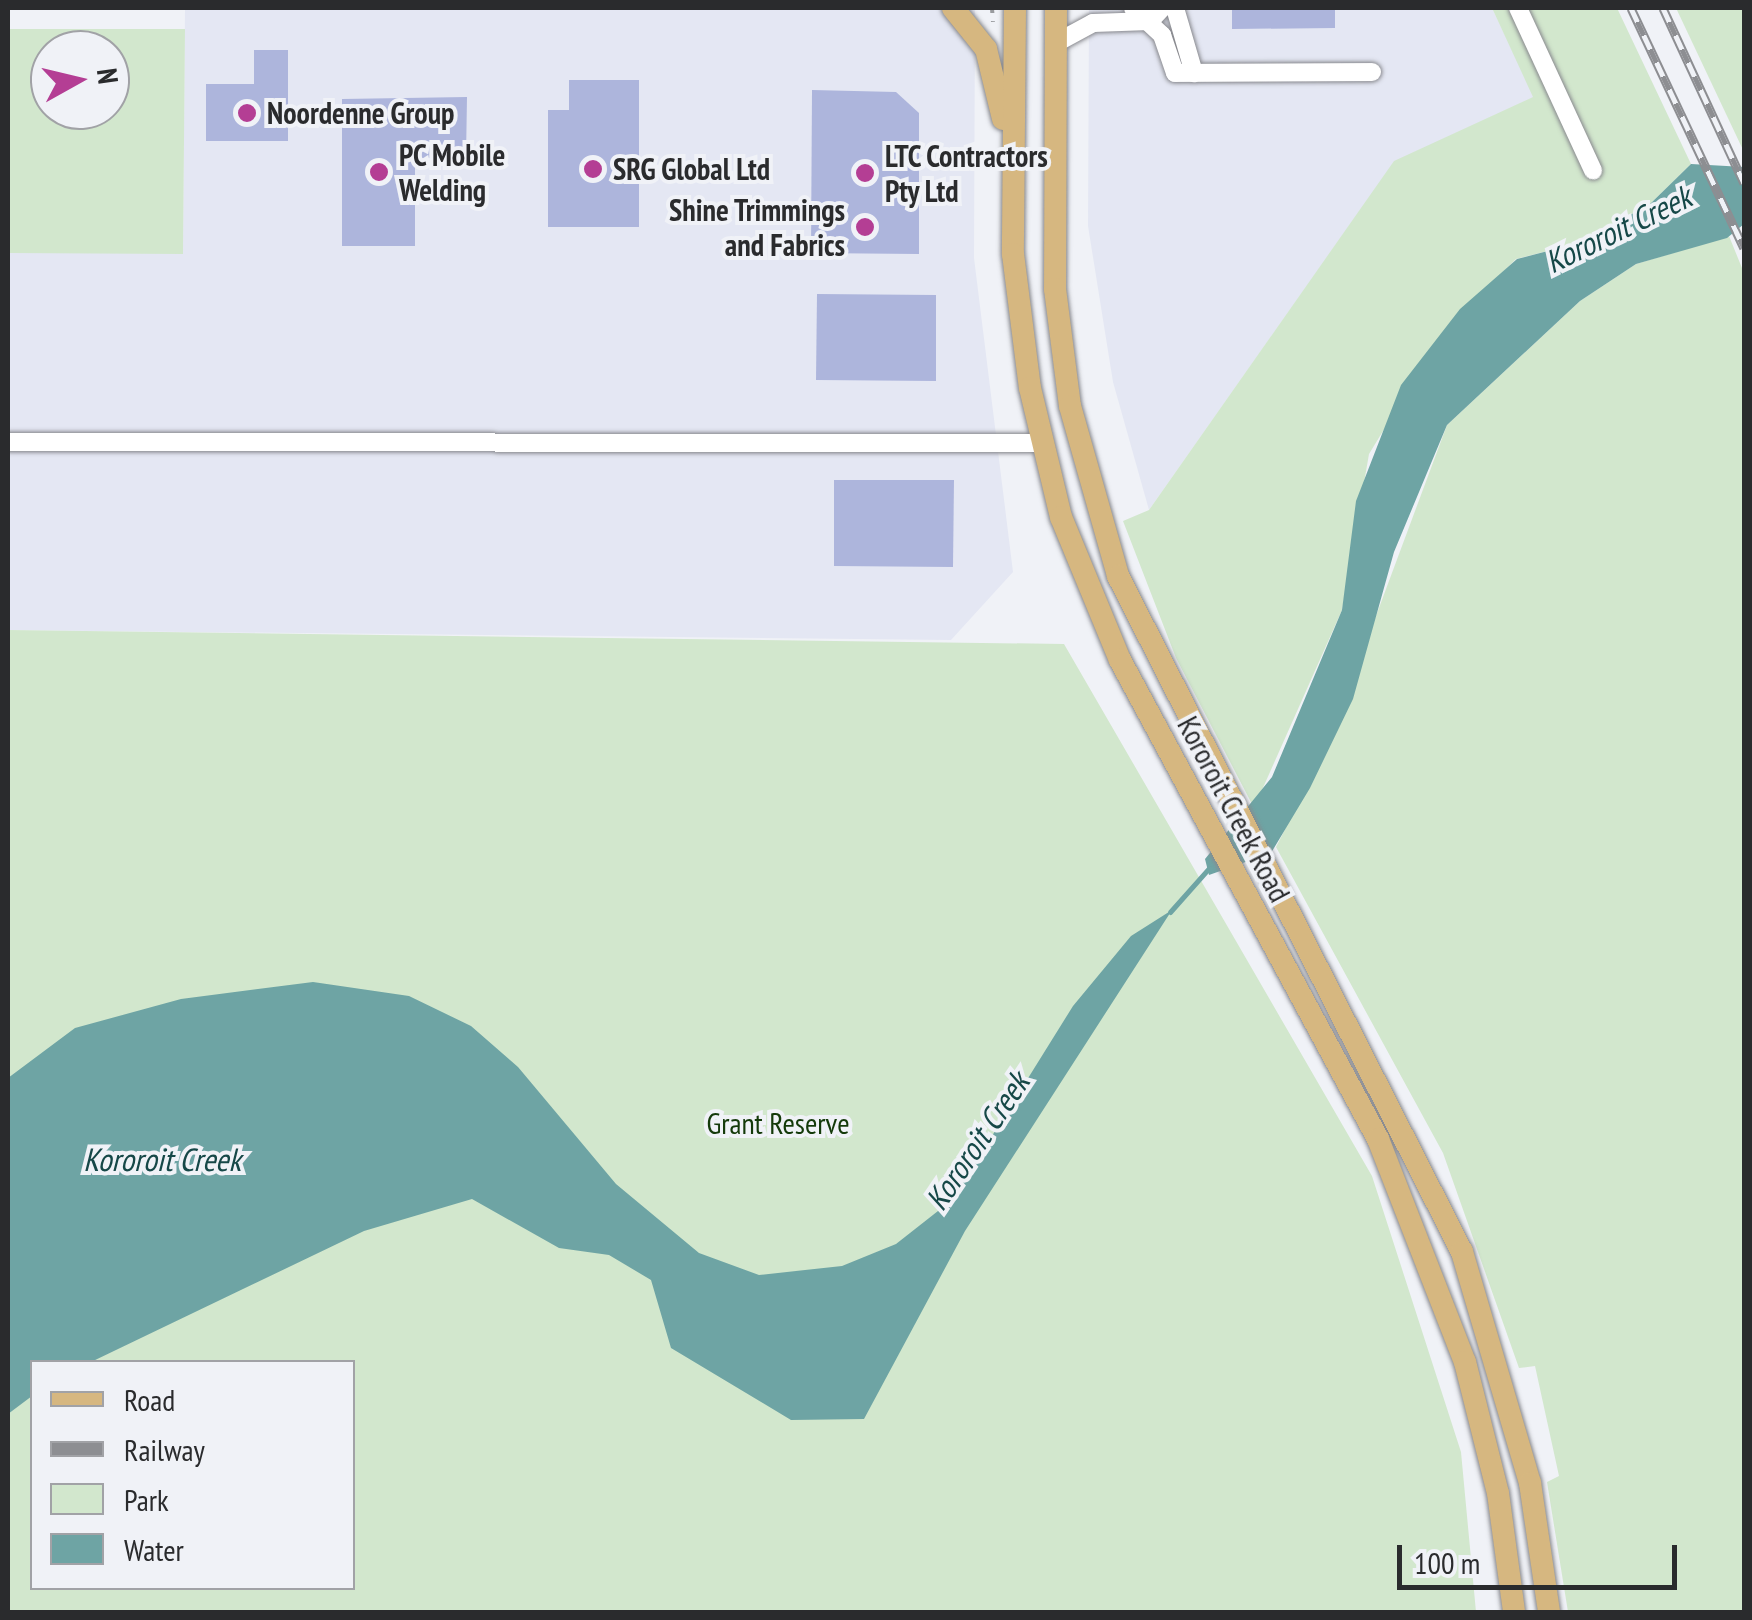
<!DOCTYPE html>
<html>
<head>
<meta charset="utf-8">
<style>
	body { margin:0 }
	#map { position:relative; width:1752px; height:1620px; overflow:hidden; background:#f0f2f7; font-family:"PT Sans Narrow",sans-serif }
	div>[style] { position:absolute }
	.built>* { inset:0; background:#e4e7f3 }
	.green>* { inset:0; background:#d2e7cd }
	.water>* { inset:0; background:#6ea4a4 }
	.stream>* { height:5px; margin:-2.5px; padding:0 2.5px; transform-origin:2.5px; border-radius:2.5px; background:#6ea4a4 }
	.building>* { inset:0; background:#adb5dc }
	.path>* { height:4px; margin-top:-2px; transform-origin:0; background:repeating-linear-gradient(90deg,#999b9e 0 5px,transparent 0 13px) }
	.roads { filter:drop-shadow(0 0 2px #88898e) drop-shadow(0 0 2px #88898e) }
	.minor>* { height:18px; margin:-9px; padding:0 9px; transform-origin:9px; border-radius:9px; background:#fff }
	.major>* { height:22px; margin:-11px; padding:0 11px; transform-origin:11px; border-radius:11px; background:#d6b780 }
	.rail>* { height:9px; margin-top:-4.5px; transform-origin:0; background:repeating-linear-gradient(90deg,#f0f2f7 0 15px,#8d8e92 0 30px); box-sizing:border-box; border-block:2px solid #8d8e92 }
	.dots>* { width:28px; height:28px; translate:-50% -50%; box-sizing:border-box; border:5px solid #f0f2f7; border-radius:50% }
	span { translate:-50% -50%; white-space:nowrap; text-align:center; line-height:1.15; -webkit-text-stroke:8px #f0f2f7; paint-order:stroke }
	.poi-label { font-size:30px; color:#2a2b2d; font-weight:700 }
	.left { translate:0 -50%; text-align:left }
	.right { translate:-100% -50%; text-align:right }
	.street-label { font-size:30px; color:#2a2b2d }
	.park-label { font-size:30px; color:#143a0a }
	.water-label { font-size:32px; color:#164848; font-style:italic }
	.frame { position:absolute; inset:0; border:10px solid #2a2b2d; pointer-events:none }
	.legend { position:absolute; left:30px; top:1360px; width:325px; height:230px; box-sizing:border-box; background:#f0f2f7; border:2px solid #a1a2a6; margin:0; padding:12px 18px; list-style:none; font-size:30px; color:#2a2b2d }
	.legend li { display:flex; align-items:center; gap:20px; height:50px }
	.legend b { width:50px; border:2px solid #a1a2a6 }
	.north { position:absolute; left:30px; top:30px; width:100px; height:100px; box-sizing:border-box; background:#f0f2f7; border:2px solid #a1a2a6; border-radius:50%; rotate:82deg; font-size:28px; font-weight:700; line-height:40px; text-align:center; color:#2a2b2d }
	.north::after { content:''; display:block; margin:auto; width:35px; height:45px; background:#b43e94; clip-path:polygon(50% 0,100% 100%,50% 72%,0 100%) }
	.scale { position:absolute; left:1397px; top:1545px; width:280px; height:45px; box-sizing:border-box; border:5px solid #2a2b2d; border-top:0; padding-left:12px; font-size:30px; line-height:35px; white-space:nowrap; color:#2a2b2d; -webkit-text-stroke:8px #f0f2f7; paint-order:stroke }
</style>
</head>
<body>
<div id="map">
	<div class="built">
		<i style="clip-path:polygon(185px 8px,975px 8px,974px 258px,1013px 572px,951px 640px,8px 630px,8px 253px,183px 253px)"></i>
		<i style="clip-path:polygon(1089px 8px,1492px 8px,1534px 97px,1394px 162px,1149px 510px,1113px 382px,1088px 226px)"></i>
	</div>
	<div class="green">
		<i style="clip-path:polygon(1492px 8px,1617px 8px,1691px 164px,1649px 205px,1575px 244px,1516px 259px,1444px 331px,1369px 454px,1342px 610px,1254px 808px,1176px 658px,1123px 521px,1149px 510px,1394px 161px,1533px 97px)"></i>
		<i style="clip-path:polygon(1676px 8px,1744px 8px,1744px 152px)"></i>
		<i style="clip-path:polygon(evenodd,8px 29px,185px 29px,183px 254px,8px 253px,8px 29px,50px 50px,110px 50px,110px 110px,50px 110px,50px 50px)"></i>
		<i style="clip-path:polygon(1729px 236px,1744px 273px,1744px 1612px,1568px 1612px,1547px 1482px,1559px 1476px,1535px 1366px,1519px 1368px,1443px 1153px,1276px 847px,1328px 745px,1447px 425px,1580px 301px,1636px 264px)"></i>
		<i style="clip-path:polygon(evenodd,8px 630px,1064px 644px,1372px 1176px,1461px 1452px,1476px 1612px,8px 1612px,8px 630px,32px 1362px,352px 1362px,352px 1588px,32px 1588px,32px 1362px)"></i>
	</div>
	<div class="water">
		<i style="clip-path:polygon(1691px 164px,1744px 167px,1744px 224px,1727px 238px,1636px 264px,1580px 301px,1447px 425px,1394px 552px,1353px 699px,1310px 788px,1271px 853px,1209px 875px,1205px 859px,1272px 777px,1342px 610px,1356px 501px,1401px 385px,1460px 309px,1517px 259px,1575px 244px,1649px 205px)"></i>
		<i style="clip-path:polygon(1172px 910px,965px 1231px,864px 1419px,791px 1420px,671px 1348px,651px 1280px,609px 1255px,559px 1248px,472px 1199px,364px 1231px,91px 1362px,32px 1362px,32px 1396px,8px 1414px,8px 1078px,75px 1028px,181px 999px,313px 982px,409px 996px,471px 1026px,518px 1067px,616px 1184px,699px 1253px,759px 1275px,842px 1266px,896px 1244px,952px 1200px,1073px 1006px,1131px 936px)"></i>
	</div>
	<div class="stream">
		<i style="left:1170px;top:912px;width:59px;rotate:-48.4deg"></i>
	</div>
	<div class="building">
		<i style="clip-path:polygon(1232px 8px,1335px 8px,1335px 28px,1232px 29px)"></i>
		<i style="clip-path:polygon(254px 50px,288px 50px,288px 141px,206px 141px,206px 84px,254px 84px)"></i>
		<i style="clip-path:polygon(569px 80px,639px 80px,639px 227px,548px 227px,548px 110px,569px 110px)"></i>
		<i style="clip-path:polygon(812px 90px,896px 92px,919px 113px,919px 254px,811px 253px)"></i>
		<i style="clip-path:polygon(467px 97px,466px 158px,415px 158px,415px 246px,342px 246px,342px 99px)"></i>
		<i style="clip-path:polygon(817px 294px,936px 295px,936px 381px,816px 380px)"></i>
		<i style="clip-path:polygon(834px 480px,954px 480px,953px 567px,834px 566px)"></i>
	</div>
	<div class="path">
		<i style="left:992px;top:8px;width:14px;rotate:86deg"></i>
	</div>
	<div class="roads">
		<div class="minor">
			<i style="left:1133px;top:8px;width:40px;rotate:43deg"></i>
			<i style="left:1162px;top:35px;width:40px;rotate:71.1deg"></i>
			<i style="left:1175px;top:73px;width:197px;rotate:-0.3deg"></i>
			<i style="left:1175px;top:8px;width:68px;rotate:73.7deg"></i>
			<i style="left:1518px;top:8px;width:179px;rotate:65.2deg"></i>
			<i style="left:1056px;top:43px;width:42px;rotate:-28.4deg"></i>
			<i style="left:1093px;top:23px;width:57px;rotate:-2deg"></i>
			<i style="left:1150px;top:21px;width:18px;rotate:-47deg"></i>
			<i style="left:8px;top:442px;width:1033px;rotate:0.06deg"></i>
		</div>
		<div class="major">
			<i style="left:953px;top:8px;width:53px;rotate:51.2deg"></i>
			<i style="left:986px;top:49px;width:72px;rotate:76.3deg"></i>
			<i style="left:1015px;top:8px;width:246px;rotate:90.5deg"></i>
			<i style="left:1013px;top:254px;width:135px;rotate:82.8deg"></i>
			<i style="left:1030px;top:388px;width:133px;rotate:76.5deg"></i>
			<i style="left:1061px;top:517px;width:155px;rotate:67.6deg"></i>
			<i style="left:1120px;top:660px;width:544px;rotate:61.69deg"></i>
			<i style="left:1378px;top:1139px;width:239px;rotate:68.7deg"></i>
			<i style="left:1465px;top:1362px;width:135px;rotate:75.9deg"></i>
			<i style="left:1498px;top:1493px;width:120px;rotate:82.3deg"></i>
			<i style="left:1056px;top:8px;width:281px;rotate:90.2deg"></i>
			<i style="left:1055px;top:289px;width:118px;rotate:82.7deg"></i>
			<i style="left:1070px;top:406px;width:177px;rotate:74.2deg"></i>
			<i style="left:1118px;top:576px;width:758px;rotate:63.03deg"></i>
			<i style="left:1462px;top:1252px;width:241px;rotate:73.6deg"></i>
			<i style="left:1530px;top:1483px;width:130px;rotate:81.6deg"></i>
		</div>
	</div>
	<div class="rail">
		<i style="left:1631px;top:8px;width:265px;rotate:64.8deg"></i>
		<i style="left:1663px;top:8px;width:193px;rotate:65.2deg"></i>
	</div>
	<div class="dots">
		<i style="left:247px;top:113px;background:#b43e94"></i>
		<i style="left:593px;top:169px;background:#b43e94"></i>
		<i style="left:379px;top:172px;background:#b43e94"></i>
		<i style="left:865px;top:173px;background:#b43e94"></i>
		<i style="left:865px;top:227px;background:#b43e94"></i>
	</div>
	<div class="poi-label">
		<span class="left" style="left:267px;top:113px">Noordenne Group</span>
		<span class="left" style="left:399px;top:172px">PC Mobile<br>Welding</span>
		<span class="left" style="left:885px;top:173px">LTC Contractors<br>Pty Ltd</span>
		<span class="left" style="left:613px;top:169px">SRG Global Ltd</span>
		<span class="right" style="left:845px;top:227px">Shine Trimmings<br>and Fabrics</span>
	</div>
	<div class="street-label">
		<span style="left:1234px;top:809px;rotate:62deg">Kororoit Creek Road</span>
	</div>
	<div class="park-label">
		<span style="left:778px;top:1123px">Grant Reserve</span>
	</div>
	<div class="water-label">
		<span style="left:1618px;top:229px;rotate:-26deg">Kororoit Creek</span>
		<span style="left:977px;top:1141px;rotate:-56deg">Kororoit Creek</span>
		<span style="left:162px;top:1159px">Kororoit Creek</span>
	</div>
	<div class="frame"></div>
	<ul class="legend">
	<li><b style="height:12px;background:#d6b780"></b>Road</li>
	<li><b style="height:12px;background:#8d8e92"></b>Railway</li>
	<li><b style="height:28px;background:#d2e7cd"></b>Park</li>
	<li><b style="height:28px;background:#6ea4a4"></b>Water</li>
	</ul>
	<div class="north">N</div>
	<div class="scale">100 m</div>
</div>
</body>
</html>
